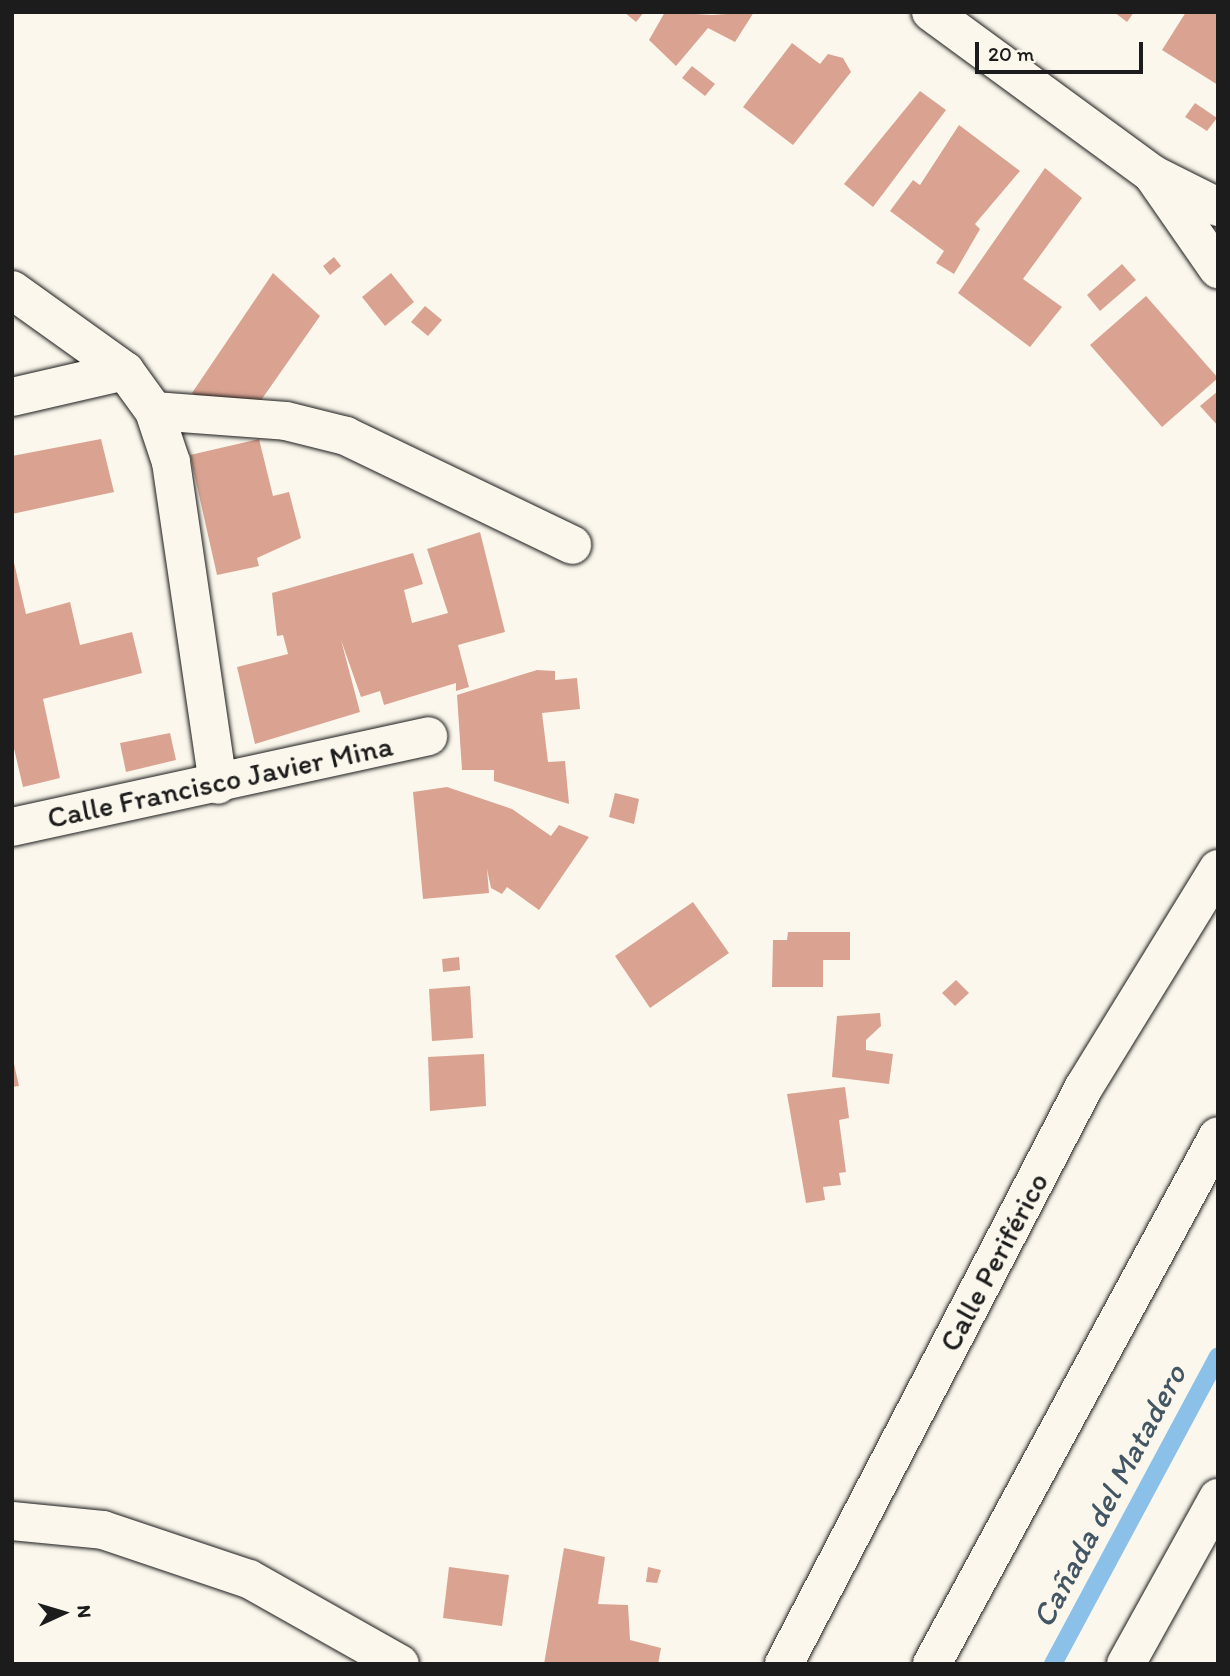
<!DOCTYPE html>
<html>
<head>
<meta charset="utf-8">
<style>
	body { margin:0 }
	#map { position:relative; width:1230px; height:1676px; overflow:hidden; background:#fbf7ec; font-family:Itim,sans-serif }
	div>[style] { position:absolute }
	.stream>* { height:18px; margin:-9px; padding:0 9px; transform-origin:9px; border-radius:9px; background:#8bc1e9 }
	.building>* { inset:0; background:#daa391 }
	.roads { filter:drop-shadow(0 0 2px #1c1c1c) drop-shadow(0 0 2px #1c1c1c) }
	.street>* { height:38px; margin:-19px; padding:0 19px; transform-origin:19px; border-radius:19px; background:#fbf7ec }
	.secondary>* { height:38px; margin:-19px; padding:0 19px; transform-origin:19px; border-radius:19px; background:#fbf7ec }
	.highway>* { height:38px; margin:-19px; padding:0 19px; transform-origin:19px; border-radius:19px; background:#fbf7ec }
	span { translate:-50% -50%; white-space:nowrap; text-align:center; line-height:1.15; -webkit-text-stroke:6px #fbf7ec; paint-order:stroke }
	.street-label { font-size:30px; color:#1c1c1c }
	.water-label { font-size:32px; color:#435664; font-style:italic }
	.frame { position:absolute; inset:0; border:14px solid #1c1c1c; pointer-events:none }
	.north { position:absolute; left:28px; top:1578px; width:70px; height:70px; -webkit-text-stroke:5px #fbf7ec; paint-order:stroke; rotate:86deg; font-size:19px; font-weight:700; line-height:28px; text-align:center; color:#1c1c1c }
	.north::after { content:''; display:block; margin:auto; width:24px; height:32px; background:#1c1c1c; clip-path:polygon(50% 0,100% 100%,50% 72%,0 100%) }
	.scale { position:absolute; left:975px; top:42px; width:168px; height:32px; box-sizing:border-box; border:4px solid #1c1c1c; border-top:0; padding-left:9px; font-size:21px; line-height:24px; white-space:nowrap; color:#1c1c1c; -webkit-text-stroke:5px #fbf7ec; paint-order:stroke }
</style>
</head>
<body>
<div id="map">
	<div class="stream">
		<i style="left:1053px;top:1664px;width:349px;rotate:-61.8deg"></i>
	</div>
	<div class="building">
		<i style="clip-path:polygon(624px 12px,644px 12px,636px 22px)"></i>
		<i style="clip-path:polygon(665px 12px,712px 15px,754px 12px,735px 42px,708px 28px,676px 66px,649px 40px)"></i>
		<i style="clip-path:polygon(1114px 12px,1134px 12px,1127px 22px)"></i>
		<i style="clip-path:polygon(1186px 12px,1218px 12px,1218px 85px,1162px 50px)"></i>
		<i style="clip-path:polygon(792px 43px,820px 64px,828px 54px,843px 58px,851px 72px,793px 145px,743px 107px)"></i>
		<i style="clip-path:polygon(692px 66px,715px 84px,705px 96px,682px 78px)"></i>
		<i style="clip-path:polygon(920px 91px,946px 110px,873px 207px,844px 184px)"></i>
		<i style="clip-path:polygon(1195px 103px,1217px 118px,1207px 131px,1185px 117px)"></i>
		<i style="clip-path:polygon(959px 125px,1020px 171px,975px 224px,980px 229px,954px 274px,936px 263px,944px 251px,890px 211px,913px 180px,920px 185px)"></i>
		<i style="clip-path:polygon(1045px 168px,1082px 198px,1023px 279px,1062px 307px,1030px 347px,958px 293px)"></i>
		<i style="clip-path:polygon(334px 257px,341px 266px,330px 275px,323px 266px)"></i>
		<i style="clip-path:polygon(1122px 264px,1136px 280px,1100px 311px,1087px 295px)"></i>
		<i style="clip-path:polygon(273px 273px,320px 316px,250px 416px,233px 420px,192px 393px)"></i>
		<i style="clip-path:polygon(391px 273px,414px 302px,385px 326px,362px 297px)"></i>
		<i style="clip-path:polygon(1146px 296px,1218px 378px,1162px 427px,1090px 345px)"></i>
		<i style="clip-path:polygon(425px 306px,442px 320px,428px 336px,411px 322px)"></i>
		<i style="clip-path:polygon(1218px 391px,1218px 426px,1200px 406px)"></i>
		<i style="clip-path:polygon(101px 439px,114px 492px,12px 514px,12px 456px)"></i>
		<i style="clip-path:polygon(259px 439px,273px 496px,289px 492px,301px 538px,257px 558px,259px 566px,217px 575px,190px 455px)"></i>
		<i style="clip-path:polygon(480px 532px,505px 632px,458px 645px,469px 687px,456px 691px,456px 683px,384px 705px,380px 691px,361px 697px,341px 640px,360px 712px,255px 744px,237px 667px,288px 654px,283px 635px,277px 636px,272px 593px,413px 553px,423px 584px,404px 590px,412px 623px,448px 613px,427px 549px)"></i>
		<i style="clip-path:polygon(12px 554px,26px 614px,70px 602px,80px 645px,132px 632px,142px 673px,43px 699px,60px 778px,23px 787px,12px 740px)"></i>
		<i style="clip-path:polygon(537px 670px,555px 671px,555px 680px,577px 678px,580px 709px,542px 713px,548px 762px,565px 761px,569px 804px,494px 781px,494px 770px,462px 770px,457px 695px)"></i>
		<i style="clip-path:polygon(170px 733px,176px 760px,126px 772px,120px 743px)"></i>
		<i style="clip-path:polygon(447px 787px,512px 809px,551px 836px,559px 825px,589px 837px,539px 910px,507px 887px,502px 894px,491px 888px,487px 869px,489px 893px,423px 899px,413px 792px)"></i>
		<i style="clip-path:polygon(615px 793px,639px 799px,634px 824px,609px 817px)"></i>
		<i style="clip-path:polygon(693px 902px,729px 953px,650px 1008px,615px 956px)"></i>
		<i style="clip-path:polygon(788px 932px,850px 932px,850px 960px,823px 960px,823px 987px,772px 987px,773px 940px,787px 940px)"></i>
		<i style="clip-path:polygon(459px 957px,460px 970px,443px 972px,442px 959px)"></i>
		<i style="clip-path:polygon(956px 980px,969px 993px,955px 1006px,942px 993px)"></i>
		<i style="clip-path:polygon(470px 986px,473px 1038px,432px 1041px,429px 989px)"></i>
		<i style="clip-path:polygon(880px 1013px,881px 1026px,866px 1040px,866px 1050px,893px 1054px,889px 1084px,832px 1077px,837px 1016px)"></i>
		<i style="clip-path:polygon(484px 1054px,486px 1106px,430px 1111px,428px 1057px)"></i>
		<i style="clip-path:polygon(12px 1055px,19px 1086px,12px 1087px)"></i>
		<i style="clip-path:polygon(845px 1087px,849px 1118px,839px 1120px,846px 1172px,839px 1173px,841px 1185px,823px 1187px,825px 1200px,806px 1203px,787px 1094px)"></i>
		<i style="clip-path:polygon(564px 1548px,605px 1557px,598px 1604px,628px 1605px,630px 1640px,661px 1648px,658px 1664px,544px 1664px)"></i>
		<i style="clip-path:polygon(449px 1567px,509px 1575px,502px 1626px,443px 1618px)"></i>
		<i style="clip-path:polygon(648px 1567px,661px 1570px,657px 1583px,646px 1582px)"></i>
	</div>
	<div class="roads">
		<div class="street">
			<i style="left:1152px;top:174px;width:74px;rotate:26.6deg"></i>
			<i style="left:12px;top:290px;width:139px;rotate:35.6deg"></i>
			<i style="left:125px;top:371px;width:49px;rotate:54.1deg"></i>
			<i style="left:154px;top:411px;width:54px;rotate:71.6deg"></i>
			<i style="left:171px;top:462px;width:326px;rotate:81.7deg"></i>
			<i style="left:12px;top:397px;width:116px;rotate:-13deg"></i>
			<i style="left:154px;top:411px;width:132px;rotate:4.3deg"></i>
			<i style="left:286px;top:421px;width:62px;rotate:14deg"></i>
			<i style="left:346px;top:436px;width:251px;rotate:25.7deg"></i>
			<i style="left:12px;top:827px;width:426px;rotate:-12.3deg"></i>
			<i style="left:12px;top:1521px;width:91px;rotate:5.6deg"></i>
			<i style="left:103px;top:1530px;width:154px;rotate:18.6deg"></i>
			<i style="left:249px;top:1579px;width:173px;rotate:29.4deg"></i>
			<i style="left:1126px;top:1664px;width:190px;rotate:-61deg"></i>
		</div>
		<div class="secondary">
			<i style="left:931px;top:12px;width:274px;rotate:36.2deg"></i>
			<i style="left:1152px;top:174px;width:116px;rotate:55.2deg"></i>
		</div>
		<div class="highway">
			<i style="left:784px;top:1664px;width:650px;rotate:-62.53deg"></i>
			<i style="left:1084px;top:1087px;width:256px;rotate:-58.4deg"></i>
			<i style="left:932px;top:1664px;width:600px;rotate:-61.56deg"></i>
		</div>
	</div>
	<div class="street-label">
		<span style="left:220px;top:782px;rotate:-12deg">Calle Francisco Javier Mina</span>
		<span style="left:994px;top:1262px;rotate:-62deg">Calle Periférico</span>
	</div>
	<div class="water-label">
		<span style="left:1109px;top:1496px;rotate:-62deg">Cañada del Matadero</span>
	</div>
	<div class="frame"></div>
	<div class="north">N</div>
	<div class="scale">20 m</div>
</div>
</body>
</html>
